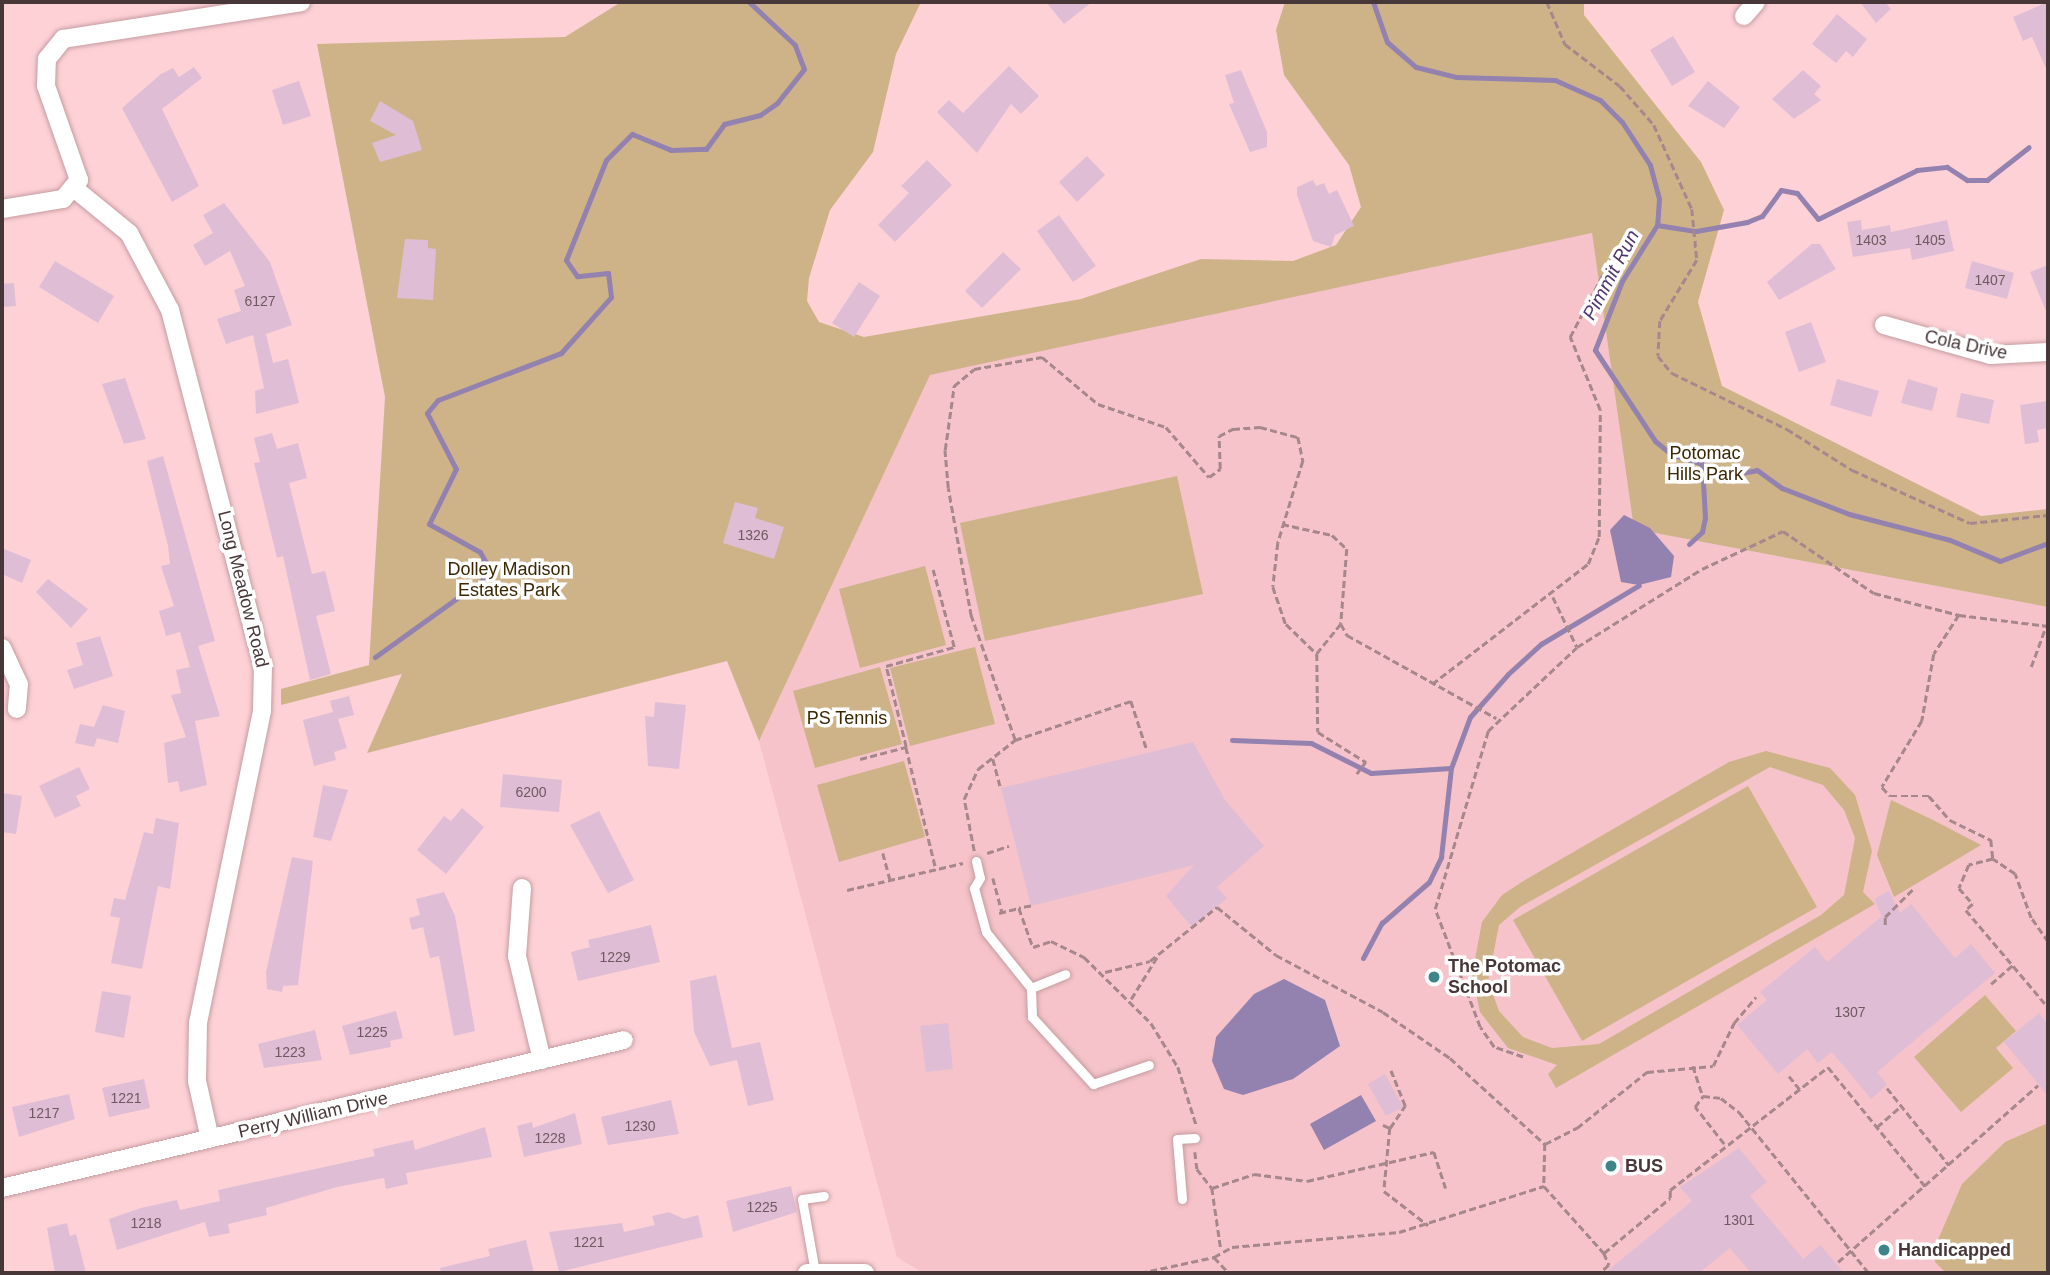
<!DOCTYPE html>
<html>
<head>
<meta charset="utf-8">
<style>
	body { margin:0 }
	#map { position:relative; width:2050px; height:1275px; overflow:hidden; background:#fdd1d6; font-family:Arial,sans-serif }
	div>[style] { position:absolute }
	.built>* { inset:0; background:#f5c3c9 }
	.green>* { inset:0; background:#ceb389 }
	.water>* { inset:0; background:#9381af }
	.stream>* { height:5px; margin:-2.5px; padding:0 2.5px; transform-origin:2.5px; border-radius:2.5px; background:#9381af }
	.building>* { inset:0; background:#dfbed5 }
	.path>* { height:2.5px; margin-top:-1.25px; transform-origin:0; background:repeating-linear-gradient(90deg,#a6878b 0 7px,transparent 0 10.5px) }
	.roads { filter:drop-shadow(0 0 2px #c59ca1) drop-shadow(0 0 2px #c59ca1) }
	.service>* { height:9px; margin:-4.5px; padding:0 4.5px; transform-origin:4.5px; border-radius:4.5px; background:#fff }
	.minor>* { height:18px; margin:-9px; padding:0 9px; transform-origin:9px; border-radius:9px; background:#fff }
	.dots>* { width:19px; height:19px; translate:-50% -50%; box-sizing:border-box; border:4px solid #fff; border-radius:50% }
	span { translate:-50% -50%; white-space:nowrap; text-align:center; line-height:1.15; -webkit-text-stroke:7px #fff; paint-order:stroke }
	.number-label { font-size:14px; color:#6e5960 }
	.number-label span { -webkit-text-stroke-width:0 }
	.street-label { font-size:18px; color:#483739 }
	.park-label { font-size:18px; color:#3a2600 }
	.poi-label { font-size:18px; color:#483739; font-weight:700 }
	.left { translate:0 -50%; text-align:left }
	.water-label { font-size:19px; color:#4e346f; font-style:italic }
	.frame { position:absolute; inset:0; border:4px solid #483739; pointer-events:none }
</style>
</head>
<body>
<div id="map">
	<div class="built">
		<i style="clip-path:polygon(1592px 233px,1634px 529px,2048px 607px,2048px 1273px,923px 1273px,897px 1257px,759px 741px,930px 375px,1100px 328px)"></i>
	</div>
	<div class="green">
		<i style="clip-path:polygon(621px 2px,921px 2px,896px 54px,873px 152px,830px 210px,809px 278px,807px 301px,819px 322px,864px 337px,1081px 299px,1201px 259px,1293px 261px,1336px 245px,1361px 207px,1349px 165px,1284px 75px,1276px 30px,1285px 2px,1584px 2px,1584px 15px,1701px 162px,1724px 210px,1698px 302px,1722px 386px,1981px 516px,2048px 509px,2048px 607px,1634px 529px,1592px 233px,930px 375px,759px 741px,727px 661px,367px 753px,402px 674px,281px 705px,281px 689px,369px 665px,385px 397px,317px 44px,565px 37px)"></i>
		<i style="clip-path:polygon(1177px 476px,1203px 594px,985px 641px,960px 523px)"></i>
		<i style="clip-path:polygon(925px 566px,946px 645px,860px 668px,839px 589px)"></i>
		<i style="clip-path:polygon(975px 647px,995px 724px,910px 746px,890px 668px)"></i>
		<i style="clip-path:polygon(880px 667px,902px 744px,815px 768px,793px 691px)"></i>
		<i style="clip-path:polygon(evenodd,1766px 751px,1830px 768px,1855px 795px,1872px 851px,1863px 892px,1875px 904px,1556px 1088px,1548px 1074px,1557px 1065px,1508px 1048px,1480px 1012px,1472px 975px,1482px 922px,1502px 895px,1525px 880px,1729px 762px,1766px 751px,1770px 767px,1823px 785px,1844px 810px,1855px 838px,1844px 895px,1821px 915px,1599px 1044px,1552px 1048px,1523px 1037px,1499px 1011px,1488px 981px,1499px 925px,1520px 907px,1770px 767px)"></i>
		<i style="clip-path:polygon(904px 761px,925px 837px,839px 862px,817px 785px)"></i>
		<i style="clip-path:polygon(1748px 786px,1817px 907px,1582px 1041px,1513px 920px)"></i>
		<i style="clip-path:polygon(1891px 800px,1933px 820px,1981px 845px,1894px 897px,1877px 855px)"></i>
		<i style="clip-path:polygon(1985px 995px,2016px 1031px,1996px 1048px,2013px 1068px,1961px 1112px,1914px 1057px)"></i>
		<i style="clip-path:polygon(2048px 1123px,2048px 1273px,1946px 1273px,1935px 1262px,1937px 1242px,1962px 1184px,2005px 1142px)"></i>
	</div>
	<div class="water">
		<i style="clip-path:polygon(1624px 515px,1650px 528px,1674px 556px,1671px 577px,1639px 585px,1621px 582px,1610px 530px)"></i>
		<i style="clip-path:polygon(1284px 979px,1325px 1000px,1340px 1046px,1293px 1079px,1243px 1095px,1224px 1089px,1212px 1061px,1216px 1037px,1254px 994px)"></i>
		<i style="clip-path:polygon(1361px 1095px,1376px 1121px,1324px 1150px,1310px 1124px)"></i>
	</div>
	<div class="stream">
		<i style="left:1373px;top:2px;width:42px;rotate:70.7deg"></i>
		<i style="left:1387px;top:42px;width:38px;rotate:41deg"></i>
		<i style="left:1416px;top:67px;width:41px;rotate:14deg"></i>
		<i style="left:1456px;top:77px;width:99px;rotate:1.7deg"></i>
		<i style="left:1555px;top:80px;width:49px;rotate:24deg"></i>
		<i style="left:1600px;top:100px;width:31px;rotate:45deg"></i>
		<i style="left:1622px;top:122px;width:51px;rotate:56.9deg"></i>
		<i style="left:1650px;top:165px;width:35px;rotate:75deg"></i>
		<i style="left:1659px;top:199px;width:26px;rotate:94deg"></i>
		<i style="left:1657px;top:225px;width:66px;rotate:122deg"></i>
		<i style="left:1622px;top:281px;width:74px;rotate:111.4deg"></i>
		<i style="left:1595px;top:350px;width:109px;rotate:56.6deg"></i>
		<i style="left:1655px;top:441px;width:21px;rotate:39deg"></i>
		<i style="left:1671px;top:454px;width:67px;rotate:17.4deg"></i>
		<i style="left:1735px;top:474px;width:22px;rotate:-10deg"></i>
		<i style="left:1757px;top:470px;width:31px;rotate:36deg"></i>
		<i style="left:1782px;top:488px;width:72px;rotate:21.2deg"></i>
		<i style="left:1849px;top:514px;width:104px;rotate:14.4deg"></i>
		<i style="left:1950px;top:540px;width:54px;rotate:22.8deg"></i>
		<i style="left:2000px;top:561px;width:51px;rotate:-20.6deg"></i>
		<i style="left:1657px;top:225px;width:39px;rotate:9deg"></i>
		<i style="left:1696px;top:231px;width:52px;rotate:-10deg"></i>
		<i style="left:1747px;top:222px;width:16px;rotate:-22deg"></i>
		<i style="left:1762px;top:216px;width:32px;rotate:-54deg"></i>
		<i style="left:1781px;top:190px;width:16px;rotate:11deg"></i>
		<i style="left:1797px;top:193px;width:33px;rotate:51deg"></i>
		<i style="left:1818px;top:219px;width:110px;rotate:-26.3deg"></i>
		<i style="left:1917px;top:170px;width:30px;rotate:-6deg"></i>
		<i style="left:1947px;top:167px;width:24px;rotate:33deg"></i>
		<i style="left:1967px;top:180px;width:20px"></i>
		<i style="left:1987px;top:180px;width:53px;rotate:-38.2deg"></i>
		<i style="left:1689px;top:544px;width:18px;rotate:-43deg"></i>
		<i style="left:1702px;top:532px;width:14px;rotate:-78deg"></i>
		<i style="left:1705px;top:518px;width:54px;rotate:-93.2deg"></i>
		<i style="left:375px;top:657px;width:144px;rotate:-35.7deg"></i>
		<i style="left:492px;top:573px;width:24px;rotate:-120deg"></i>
		<i style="left:480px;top:552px;width:58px;rotate:-151.2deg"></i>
		<i style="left:429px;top:524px;width:61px;rotate:-63.9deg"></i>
		<i style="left:456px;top:469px;width:63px;rotate:-117.4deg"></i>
		<i style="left:427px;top:413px;width:17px;rotate:-50deg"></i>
		<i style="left:438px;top:400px;width:132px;rotate:-20.9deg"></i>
		<i style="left:561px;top:353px;width:75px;rotate:-48.2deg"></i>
		<i style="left:611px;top:297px;width:24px;rotate:-97deg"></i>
		<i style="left:608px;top:273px;width:31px;rotate:174deg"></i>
		<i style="left:577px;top:276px;width:19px;rotate:-125deg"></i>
		<i style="left:566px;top:260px;width:108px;rotate:-68.2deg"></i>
		<i style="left:606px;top:160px;width:37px;rotate:-45deg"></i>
		<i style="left:632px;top:134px;width:42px;rotate:22.3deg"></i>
		<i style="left:671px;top:150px;width:35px;rotate:-2deg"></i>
		<i style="left:706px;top:149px;width:31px;rotate:-54deg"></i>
		<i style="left:724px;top:124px;width:37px;rotate:-14deg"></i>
		<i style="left:760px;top:115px;width:21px;rotate:-35deg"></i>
		<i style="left:777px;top:103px;width:43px;rotate:-51.5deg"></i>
		<i style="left:804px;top:69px;width:26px;rotate:-111deg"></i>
		<i style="left:795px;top:45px;width:63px;rotate:-136.9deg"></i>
		<i style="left:1232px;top:740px;width:79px;rotate:2.2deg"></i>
		<i style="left:1311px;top:743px;width:67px;rotate:26.6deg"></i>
		<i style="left:1371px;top:773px;width:80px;rotate:-3.6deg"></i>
		<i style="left:1451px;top:768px;width:54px;rotate:-69.6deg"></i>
		<i style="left:1470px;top:717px;width:57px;rotate:-48.5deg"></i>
		<i style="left:1508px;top:674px;width:45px;rotate:-42.3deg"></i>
		<i style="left:1541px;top:644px;width:114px;rotate:-31deg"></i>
		<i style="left:1363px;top:958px;width:40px;rotate:-62deg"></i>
		<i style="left:1382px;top:923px;width:62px;rotate:-41.1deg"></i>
		<i style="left:1429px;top:882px;width:28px;rotate:-64deg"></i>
		<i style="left:1441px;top:857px;width:90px;rotate:-83.6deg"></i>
	</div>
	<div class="building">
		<i style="clip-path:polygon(1046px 2px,1092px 2px,1064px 24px)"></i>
		<i style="clip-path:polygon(1860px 2px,1885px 2px,1891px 9px,1876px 23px)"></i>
		<i style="clip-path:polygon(2048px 2px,2048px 73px,2032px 37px,2023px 41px,2013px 17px)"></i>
		<i style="clip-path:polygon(1837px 14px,1867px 39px,1853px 57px,1846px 51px,1836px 63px,1812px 44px)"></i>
		<i style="clip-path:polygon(1673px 36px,1695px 72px,1672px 86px,1650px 50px)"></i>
		<i style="clip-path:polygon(1009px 66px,1039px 96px,1021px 114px,1011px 104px,977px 153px,937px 112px,949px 100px,963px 113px)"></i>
		<i style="clip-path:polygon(194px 67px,202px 78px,162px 109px,199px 186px,172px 202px,122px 108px,161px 74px,173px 68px,179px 77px)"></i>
		<i style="clip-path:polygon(1241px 70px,1267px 132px,1267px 147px,1250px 152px,1229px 104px,1234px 103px,1225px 75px)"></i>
		<i style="clip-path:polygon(1803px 70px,1821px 86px,1814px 94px,1821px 100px,1794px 119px,1772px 99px)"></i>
		<i style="clip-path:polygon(299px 81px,311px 116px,283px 125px,272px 90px)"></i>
		<i style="clip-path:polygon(1708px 81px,1740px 107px,1724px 128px,1688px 106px)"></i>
		<i style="clip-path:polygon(380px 101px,413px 121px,422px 150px,380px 162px,372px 143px,396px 135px,370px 121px)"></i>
		<i style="clip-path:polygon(1087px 156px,1105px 175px,1077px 202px,1059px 182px)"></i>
		<i style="clip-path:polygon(927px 160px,952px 185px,895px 242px,878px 225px,909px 193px,901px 186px)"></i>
		<i style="clip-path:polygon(1313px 180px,1316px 186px,1324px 183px,1329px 194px,1337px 190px,1354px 226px,1335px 235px,1331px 247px,1313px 241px,1297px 195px,1297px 187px)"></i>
		<i style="clip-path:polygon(224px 203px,270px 262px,292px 325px,266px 334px,273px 363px,288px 359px,299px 403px,256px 414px,255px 391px,264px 388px,253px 335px,226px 344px,217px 319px,241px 311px,234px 290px,245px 286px,230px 251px,205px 266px,193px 245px,213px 233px,203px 215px)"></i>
		<i style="clip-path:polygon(1059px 215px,1096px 266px,1073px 282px,1037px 231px)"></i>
		<i style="clip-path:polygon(1861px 220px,1862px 230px,1890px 225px,1891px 232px,1947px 220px,1954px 251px,1912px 260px,1910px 248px,1853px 257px,1847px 222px)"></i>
		<i style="clip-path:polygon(405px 239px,428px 240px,428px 248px,436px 249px,433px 300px,397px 298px)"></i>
		<i style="clip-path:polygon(1812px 244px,1820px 244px,1836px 269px,1779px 300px,1767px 282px)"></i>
		<i style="clip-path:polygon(1003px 252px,1021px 269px,982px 308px,965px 291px)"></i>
		<i style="clip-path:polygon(55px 261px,114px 296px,98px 323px,39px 287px)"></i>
		<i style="clip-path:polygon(1972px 261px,2014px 273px,2007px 299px,1965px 288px)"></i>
		<i style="clip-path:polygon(2048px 265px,2048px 316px,2030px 272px)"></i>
		<i style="clip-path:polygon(859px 282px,880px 296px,854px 337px,832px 323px)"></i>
		<i style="clip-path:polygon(14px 283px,16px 306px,2px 307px,2px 284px)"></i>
		<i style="clip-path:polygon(1811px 322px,1826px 362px,1799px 372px,1785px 332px)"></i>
		<i style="clip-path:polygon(125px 378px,146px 439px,124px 444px,102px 384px)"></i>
		<i style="clip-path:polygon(1837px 379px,1879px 391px,1871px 417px,1830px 405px)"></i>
		<i style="clip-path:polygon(1908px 379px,1938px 388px,1932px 411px,1901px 403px)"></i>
		<i style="clip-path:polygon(1961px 393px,1994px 400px,1989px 424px,1956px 417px)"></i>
		<i style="clip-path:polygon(2048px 401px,2048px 428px,2037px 430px,2039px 442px,2025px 444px,2020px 405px)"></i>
		<i style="clip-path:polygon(272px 433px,277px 449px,298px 443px,307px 478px,289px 483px,312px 574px,325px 571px,335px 611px,316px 616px,331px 674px,310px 680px,283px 556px,277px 558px,254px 463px,260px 462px,254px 438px)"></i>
		<i style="clip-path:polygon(163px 456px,215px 641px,198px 646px,220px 716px,195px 721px,207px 785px,180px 792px,178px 781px,168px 783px,164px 743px,186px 737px,171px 695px,181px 693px,176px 670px,190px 667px,180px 632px,166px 636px,159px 611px,174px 606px,161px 566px,170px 564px,168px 546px,147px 461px)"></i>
		<i style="clip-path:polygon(735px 502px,758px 508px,755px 518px,784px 527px,774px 559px,723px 543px)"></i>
		<i style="clip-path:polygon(2px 548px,31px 560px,22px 583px,2px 574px)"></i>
		<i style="clip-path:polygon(48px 579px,88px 609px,71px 628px,36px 592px)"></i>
		<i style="clip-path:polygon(100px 636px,113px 676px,74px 689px,67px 670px,83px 665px,76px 643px)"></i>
		<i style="clip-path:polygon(349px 696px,354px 715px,338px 719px,347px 748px,334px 752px,336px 760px,314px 766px,303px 720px,333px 712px,330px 701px)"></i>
		<i style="clip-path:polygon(655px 702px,686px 705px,679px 769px,648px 766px,645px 716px,654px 717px)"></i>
		<i style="clip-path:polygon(103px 705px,125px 711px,118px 743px,97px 738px,94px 747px,75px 743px,80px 724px,94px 727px)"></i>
		<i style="clip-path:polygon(1193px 742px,1225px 800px,1264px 846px,1217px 887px,1227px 898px,1192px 927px,1166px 896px,1194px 865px,1031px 906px,1001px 788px)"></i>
		<i style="clip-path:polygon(79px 767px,90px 789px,76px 796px,81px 806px,55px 818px,39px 786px)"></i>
		<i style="clip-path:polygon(503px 774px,562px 780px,559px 812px,500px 807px)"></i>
		<i style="clip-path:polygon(323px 785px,348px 790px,331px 841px,313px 837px)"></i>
		<i style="clip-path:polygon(2px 793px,22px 796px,16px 834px,2px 832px)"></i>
		<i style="clip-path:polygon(462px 808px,484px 827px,446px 874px,417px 850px,444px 816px,451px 821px)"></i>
		<i style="clip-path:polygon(599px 811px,634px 880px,608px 893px,570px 825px)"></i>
		<i style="clip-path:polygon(156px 818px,179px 823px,170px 889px,158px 886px,142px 969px,111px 963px,120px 918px,110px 916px,114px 898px,125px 900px,144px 832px,153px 834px)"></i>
		<i style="clip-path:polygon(292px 857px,313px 861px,298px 985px,283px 986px,282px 992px,267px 989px,266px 972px)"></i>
		<i style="clip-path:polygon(1889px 891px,1900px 913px,1911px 904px,1955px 958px,1971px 944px,1995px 973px,1877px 1072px,1887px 1085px,1871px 1099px,1832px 1052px,1818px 1063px,1807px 1049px,1778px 1074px,1737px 1025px,1767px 1000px,1760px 992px,1815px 947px,1827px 962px,1882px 916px,1874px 899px)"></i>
		<i style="clip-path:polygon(444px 892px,455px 916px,475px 1031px,454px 1036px,439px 956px,430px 958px,423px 927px,412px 930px,409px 918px,420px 915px,416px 899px)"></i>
		<i style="clip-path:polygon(651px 925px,660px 962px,578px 981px,571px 952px,590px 947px,588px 940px)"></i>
		<i style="clip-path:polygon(716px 975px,732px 1048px,760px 1042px,774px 1100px,748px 1106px,737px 1060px,710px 1066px,694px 1032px,690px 981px)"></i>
		<i style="clip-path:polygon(102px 991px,131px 996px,124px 1038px,95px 1032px)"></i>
		<i style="clip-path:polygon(396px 1011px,403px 1038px,390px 1041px,391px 1047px,350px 1055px,342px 1026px)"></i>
		<i style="clip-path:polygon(2039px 1013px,2048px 1024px,2048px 1096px,2004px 1042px)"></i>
		<i style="clip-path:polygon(948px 1023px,953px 1069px,926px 1072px,920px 1026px)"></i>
		<i style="clip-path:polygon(315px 1030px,322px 1060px,264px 1068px,258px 1044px)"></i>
		<i style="clip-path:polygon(1385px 1074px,1403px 1107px,1386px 1116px,1368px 1084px)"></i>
		<i style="clip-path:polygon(144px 1079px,150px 1108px,109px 1117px,102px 1088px)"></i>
		<i style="clip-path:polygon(69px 1094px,75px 1119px,19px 1137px,12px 1107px)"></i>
		<i style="clip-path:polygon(671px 1100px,679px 1134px,608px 1145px,601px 1117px)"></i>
		<i style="clip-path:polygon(575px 1113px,582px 1144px,524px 1157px,517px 1126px,532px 1122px,533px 1128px)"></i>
		<i style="clip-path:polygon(485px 1127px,492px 1157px,406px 1173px,408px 1184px,386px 1189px,384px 1178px,337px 1187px,266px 1208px,267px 1215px,228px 1224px,230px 1233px,209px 1237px,205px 1222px,117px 1250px,109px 1219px,141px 1208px,177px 1200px,180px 1210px,220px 1201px,218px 1190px,375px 1156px,373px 1149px,413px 1140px,415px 1150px)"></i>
		<i style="clip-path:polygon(1739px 1148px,1767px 1182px,1750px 1196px,1803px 1259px,1820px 1245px,1844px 1273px,1751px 1273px,1730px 1248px,1699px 1273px,1605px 1273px,1692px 1201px,1680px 1187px)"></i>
		<i style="clip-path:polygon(791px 1186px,797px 1212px,733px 1232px,726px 1201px)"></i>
		<i style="clip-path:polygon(669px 1212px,684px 1219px,698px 1215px,703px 1237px,559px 1272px,549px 1232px,622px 1223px,624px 1232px,655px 1225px,652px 1216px)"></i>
		<i style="clip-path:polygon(67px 1223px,70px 1236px,76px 1234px,86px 1273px,55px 1273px,47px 1228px)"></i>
		<i style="clip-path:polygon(526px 1240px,534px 1273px,441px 1273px,440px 1268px,490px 1256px,488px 1249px)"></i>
	</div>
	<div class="path">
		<i style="left:1547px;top:2px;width:46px;rotate:66.8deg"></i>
		<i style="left:1565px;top:44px;width:69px;rotate:37.4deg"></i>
		<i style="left:1620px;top:86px;width:52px;rotate:48.9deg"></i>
		<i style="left:1654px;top:125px;width:92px;rotate:65.7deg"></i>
		<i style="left:1692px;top:209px;width:51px;rotate:84.4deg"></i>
		<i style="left:1697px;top:260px;width:71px;rotate:121.2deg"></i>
		<i style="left:1660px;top:321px;width:35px;rotate:93deg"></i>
		<i style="left:1658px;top:356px;width:22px;rotate:51deg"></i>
		<i style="left:1672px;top:373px;width:128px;rotate:26deg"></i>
		<i style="left:1787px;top:429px;width:77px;rotate:32.2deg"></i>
		<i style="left:1852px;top:470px;width:129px;rotate:24.2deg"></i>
		<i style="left:1970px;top:523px;width:78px;rotate:-5.9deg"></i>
		<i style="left:1282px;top:524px;width:51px;rotate:12.4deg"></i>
		<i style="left:1332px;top:535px;width:21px;rotate:43deg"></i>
		<i style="left:1347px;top:549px;width:75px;rotate:94.6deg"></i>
		<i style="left:1341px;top:624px;width:13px;rotate:61deg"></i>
		<i style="left:1347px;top:635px;width:171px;rotate:29.1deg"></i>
		<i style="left:1553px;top:597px;width:55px;rotate:64.4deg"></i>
		<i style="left:1959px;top:615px;width:46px;rotate:122.7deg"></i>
		<i style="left:1934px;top:654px;width:68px;rotate:100.2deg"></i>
		<i style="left:1922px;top:721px;width:77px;rotate:121.2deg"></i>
		<i style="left:1882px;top:787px;width:12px;rotate:48deg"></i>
		<i style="left:1890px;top:796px;width:39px"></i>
		<i style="left:1929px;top:796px;width:32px;rotate:49deg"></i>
		<i style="left:1950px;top:820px;width:46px;rotate:26deg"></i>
		<i style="left:1991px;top:840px;width:19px;rotate:84deg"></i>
		<i style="left:1341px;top:624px;width:38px;rotate:129deg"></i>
		<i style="left:1317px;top:654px;width:78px;rotate:89.3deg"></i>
		<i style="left:1318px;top:732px;width:57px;rotate:32deg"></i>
		<i style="left:1366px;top:762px;width:15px;rotate:127deg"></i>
		<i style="left:2031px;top:667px;width:44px;rotate:-69.9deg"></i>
		<i style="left:1432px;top:684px;width:197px;rotate:-37.6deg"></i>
		<i style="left:1588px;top:564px;width:29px;rotate:-68deg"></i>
		<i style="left:1599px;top:537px;width:127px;rotate:-89.5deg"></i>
		<i style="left:1600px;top:410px;width:79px;rotate:-112.3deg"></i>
		<i style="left:1570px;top:337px;width:88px;rotate:-62.3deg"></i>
		<i style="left:1015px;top:740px;width:132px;rotate:-109.5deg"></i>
		<i style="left:971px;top:616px;width:130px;rotate:-100.2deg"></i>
		<i style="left:948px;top:488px;width:38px;rotate:-95deg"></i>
		<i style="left:945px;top:450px;width:65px;rotate:-82deg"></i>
		<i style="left:954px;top:386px;width:26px;rotate:-40deg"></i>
		<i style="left:974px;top:369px;width:69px;rotate:-10deg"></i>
		<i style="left:1042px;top:357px;width:73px;rotate:40deg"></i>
		<i style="left:1098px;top:404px;width:72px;rotate:18.7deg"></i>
		<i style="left:1166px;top:427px;width:66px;rotate:49.3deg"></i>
		<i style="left:1209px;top:477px;width:14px;rotate:-36deg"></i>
		<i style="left:1220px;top:469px;width:33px;rotate:-92deg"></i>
		<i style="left:1219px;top:436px;width:16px;rotate:-27deg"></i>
		<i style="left:1233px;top:429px;width:27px;rotate:-4deg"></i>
		<i style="left:1260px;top:427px;width:39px;rotate:15deg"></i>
		<i style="left:1298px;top:437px;width:25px;rotate:78deg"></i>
		<i style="left:1303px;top:461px;width:86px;rotate:107deg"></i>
		<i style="left:1278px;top:543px;width:44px;rotate:96.5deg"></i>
		<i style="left:1273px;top:587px;width:39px;rotate:71deg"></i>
		<i style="left:1286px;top:624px;width:43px;rotate:44.1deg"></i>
		<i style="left:906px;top:747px;width:126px;rotate:76.2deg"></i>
		<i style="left:860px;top:759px;width:48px;rotate:-14.6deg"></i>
		<i style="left:906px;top:747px;width:83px;rotate:-103.9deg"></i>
		<i style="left:886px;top:666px;width:71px;rotate:-15.6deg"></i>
		<i style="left:954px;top:647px;width:80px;rotate:-105.3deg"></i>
		<i style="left:993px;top:759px;width:30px;rotate:75deg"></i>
		<i style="left:974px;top:851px;width:53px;rotate:-100.9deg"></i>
		<i style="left:964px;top:799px;width:33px;rotate:-65deg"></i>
		<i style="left:978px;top:769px;width:47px;rotate:-38.1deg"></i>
		<i style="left:1015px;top:740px;width:122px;rotate:-18.6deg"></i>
		<i style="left:1131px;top:701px;width:52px;rotate:71.9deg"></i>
		<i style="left:883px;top:853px;width:28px;rotate:75deg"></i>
		<i style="left:987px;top:853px;width:23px;rotate:-18deg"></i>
		<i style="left:993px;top:878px;width:35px;rotate:75deg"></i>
		<i style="left:847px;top:890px;width:119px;rotate:-13.1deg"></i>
		<i style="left:1031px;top:906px;width:12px;rotate:171deg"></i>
		<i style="left:1019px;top:908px;width:41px;rotate:70.3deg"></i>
		<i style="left:1033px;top:947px;width:19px;rotate:-18deg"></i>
		<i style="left:1051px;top:941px;width:37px;rotate:26deg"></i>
		<i style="left:1084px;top:957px;width:94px;rotate:44.6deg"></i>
		<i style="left:1151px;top:1023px;width:52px;rotate:58.5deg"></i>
		<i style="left:1178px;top:1067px;width:60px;rotate:72.5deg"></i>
		<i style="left:999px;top:913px;width:21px;rotate:-14deg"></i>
		<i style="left:1885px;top:925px;width:8px;rotate:-90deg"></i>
		<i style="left:1885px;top:917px;width:42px;rotate:-45deg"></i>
		<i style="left:2048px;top:942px;width:29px;rotate:-125deg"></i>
		<i style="left:2031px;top:918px;width:47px;rotate:-110deg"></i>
		<i style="left:2015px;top:874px;width:27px;rotate:-146deg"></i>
		<i style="left:1993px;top:859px;width:25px;rotate:166deg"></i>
		<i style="left:1969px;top:865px;width:25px;rotate:113deg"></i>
		<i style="left:1959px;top:888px;width:21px;rotate:49deg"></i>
		<i style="left:1973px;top:904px;width:9px;rotate:139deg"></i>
		<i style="left:1966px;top:910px;width:127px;rotate:49.8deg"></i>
		<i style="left:1105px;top:972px;width:46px;rotate:-13.7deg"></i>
		<i style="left:1150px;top:961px;width:86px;rotate:-38.9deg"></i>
		<i style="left:1217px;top:907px;width:76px;rotate:39.1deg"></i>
		<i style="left:1276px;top:955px;width:121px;rotate:28deg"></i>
		<i style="left:1383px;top:1012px;width:81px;rotate:34.5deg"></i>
		<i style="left:1450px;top:1058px;width:128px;rotate:42.2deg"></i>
		<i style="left:1545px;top:1144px;width:42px;rotate:91.4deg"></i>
		<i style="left:1991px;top:984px;width:29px;rotate:-41deg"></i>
		<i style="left:1131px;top:999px;width:49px;rotate:-58.2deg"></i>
		<i style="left:1523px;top:1057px;width:31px;rotate:-161deg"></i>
		<i style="left:1494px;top:1047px;width:24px;rotate:-125deg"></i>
		<i style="left:1480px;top:1027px;width:126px;rotate:-110.9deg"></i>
		<i style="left:1435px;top:909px;width:186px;rotate:-73.4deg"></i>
		<i style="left:1488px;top:731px;width:122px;rotate:-43.3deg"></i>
		<i style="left:1577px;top:647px;width:147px;rotate:-32deg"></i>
		<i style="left:1702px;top:569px;width:89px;rotate:-25.1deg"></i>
		<i style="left:1783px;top:531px;width:110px;rotate:34.3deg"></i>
		<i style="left:1874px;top:593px;width:88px;rotate:14.5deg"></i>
		<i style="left:1959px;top:615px;width:90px;rotate:7deg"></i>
		<i style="left:1693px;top:1066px;width:32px;rotate:72deg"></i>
		<i style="left:1789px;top:1076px;width:19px;rotate:51deg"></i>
		<i style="left:1887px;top:1088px;width:99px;rotate:51.2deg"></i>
		<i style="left:1383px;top:1125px;width:8px;rotate:23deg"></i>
		<i style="left:1390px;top:1128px;width:27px;rotate:-56deg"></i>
		<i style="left:1405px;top:1106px;width:38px;rotate:-112deg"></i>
		<i style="left:1877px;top:1127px;width:32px;rotate:-41deg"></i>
		<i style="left:1390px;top:1128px;width:63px;rotate:95.4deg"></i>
		<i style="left:1384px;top:1191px;width:56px;rotate:37.7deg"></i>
		<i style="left:1545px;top:1144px;width:36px;rotate:-27deg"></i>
		<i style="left:1577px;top:1128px;width:90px;rotate:-38.7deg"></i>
		<i style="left:1647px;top:1072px;width:66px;rotate:-5.2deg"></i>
		<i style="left:1713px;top:1066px;width:48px;rotate:-64deg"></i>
		<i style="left:1734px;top:1023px;width:34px;rotate:-50deg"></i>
		<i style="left:1724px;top:1144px;width:47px;rotate:-128.1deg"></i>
		<i style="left:1695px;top:1107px;width:14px;rotate:-54deg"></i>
		<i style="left:1703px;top:1096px;width:18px;rotate:6deg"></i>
		<i style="left:1721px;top:1098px;width:23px;rotate:38deg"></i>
		<i style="left:1739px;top:1112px;width:207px;rotate:51.1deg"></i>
		<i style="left:1195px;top:1152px;width:17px;rotate:83deg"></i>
		<i style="left:1197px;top:1169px;width:24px;rotate:52deg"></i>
		<i style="left:1212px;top:1188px;width:63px;rotate:81.7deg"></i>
		<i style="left:1544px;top:1186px;width:90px;rotate:48.2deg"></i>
		<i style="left:1604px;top:1253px;width:13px;rotate:67deg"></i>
		<i style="left:1609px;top:1265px;width:12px;rotate:138deg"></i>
		<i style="left:1212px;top:1188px;width:44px;rotate:-18.4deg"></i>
		<i style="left:1254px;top:1174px;width:53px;rotate:7.5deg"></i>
		<i style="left:1307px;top:1181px;width:130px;rotate:-12.9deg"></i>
		<i style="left:1434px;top:1152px;width:38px;rotate:72deg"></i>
		<i style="left:1604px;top:1253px;width:86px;rotate:-39.8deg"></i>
		<i style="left:1670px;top:1198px;width:8px;rotate:-90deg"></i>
		<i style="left:1670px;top:1190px;width:200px;rotate:-37.9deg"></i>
		<i style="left:1828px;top:1067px;width:154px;rotate:50.8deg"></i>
		<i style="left:1214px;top:1257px;width:21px;rotate:-29deg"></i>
		<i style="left:1232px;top:1247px;width:168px;rotate:-5.1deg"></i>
		<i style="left:1399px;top:1232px;width:152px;rotate:-17.6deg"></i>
		<i style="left:1838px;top:1262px;width:267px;rotate:-41.5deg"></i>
		<i style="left:1140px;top:1273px;width:76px;rotate:-12.2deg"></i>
		<i style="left:1214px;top:1257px;width:22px;rotate:47deg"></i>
	</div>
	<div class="roads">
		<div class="service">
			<i style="left:976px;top:861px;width:17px;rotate:77deg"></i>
			<i style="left:980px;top:878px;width:12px;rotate:121deg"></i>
			<i style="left:974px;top:888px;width:46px;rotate:74.7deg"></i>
			<i style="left:986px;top:932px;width:72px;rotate:51.2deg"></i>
			<i style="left:1031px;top:988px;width:29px;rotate:88deg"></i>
			<i style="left:1032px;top:1017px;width:91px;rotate:47.7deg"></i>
			<i style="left:1093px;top:1084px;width:59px;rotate:-18.7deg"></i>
			<i style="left:1031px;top:988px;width:37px;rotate:-22deg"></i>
			<i style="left:1182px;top:1199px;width:60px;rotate:-94.8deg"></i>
			<i style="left:1177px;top:1139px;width:18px;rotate:-3deg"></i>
			<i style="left:815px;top:1272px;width:74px;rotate:-100.1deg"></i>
			<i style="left:802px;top:1199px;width:22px;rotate:-8deg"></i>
		</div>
		<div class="minor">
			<i style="left:1744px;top:16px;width:18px;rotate:-49deg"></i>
			<i style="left:75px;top:189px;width:70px;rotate:39.2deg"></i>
			<i style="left:129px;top:233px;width:87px;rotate:62deg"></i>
			<i style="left:170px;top:310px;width:368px;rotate:75.4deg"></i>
			<i style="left:263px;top:666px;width:45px;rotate:91.3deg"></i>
			<i style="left:262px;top:711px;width:318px;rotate:101.6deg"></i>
			<i style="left:198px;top:1023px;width:58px;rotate:91deg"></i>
			<i style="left:197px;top:1081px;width:59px;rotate:77.4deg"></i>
			<i style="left:2px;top:209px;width:62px;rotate:-9.3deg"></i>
			<i style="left:63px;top:199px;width:25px;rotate:-50deg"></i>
			<i style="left:79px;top:180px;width:100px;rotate:-109.3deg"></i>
			<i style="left:46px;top:86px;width:27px;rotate:-88deg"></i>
			<i style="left:47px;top:59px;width:26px;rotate:-51deg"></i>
			<i style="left:63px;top:39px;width:241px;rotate:-8.8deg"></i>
			<i style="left:1884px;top:325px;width:111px;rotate:15.7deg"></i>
			<i style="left:1991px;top:355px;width:57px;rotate:-3deg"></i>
			<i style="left:2px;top:648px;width:40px;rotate:65deg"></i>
			<i style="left:19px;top:684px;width:25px;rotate:95deg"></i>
			<i style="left:522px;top:888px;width:68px;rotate:94.2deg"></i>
			<i style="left:517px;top:956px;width:107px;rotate:76.5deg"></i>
			<i style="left:2px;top:1188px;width:639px;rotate:-13.38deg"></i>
			<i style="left:807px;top:1273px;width:58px"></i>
		</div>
	</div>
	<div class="dots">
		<i style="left:1434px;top:977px;background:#3d8589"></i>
		<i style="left:1611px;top:1166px;background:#3d8589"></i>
		<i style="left:1884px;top:1250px;background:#3d8589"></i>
	</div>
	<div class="number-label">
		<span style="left:1871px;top:240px">1403</span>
		<span style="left:1930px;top:240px">1405</span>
		<span style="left:1990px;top:280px">1407</span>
		<span style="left:260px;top:301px">6127</span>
		<span style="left:753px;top:535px">1326</span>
		<span style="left:531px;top:792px">6200</span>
		<span style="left:615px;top:957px">1229</span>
		<span style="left:1850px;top:1012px">1307</span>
		<span style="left:372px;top:1032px">1225</span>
		<span style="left:290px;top:1052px">1223</span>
		<span style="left:126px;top:1098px">1221</span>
		<span style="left:44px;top:1113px">1217</span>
		<span style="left:640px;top:1126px">1230</span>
		<span style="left:550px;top:1138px">1228</span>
		<span style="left:762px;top:1207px">1225</span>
		<span style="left:1739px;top:1220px">1301</span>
		<span style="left:146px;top:1223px">1218</span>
		<span style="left:589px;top:1242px">1221</span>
	</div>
	<div class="street-label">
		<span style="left:1966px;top:345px;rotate:12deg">Cola Drive</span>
		<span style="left:243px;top:589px;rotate:76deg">Long Meadow Road</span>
		<span style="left:313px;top:1115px;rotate:-13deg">Perry William Drive</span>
	</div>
	<div class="park-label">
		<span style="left:1705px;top:464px">Potomac<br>Hills Park</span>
		<span style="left:509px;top:580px">Dolley Madison<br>Estates Park</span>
		<span style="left:847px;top:718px">PS Tennis</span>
	</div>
	<div class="poi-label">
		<span class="left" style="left:1448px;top:977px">The Potomac<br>School</span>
		<span class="left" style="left:1625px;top:1166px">BUS</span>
		<span class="left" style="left:1898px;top:1250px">Handicapped</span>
	</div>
	<div class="water-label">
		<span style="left:1611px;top:275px;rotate:-62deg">Pimmit Run</span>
	</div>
	<div class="frame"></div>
</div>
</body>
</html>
